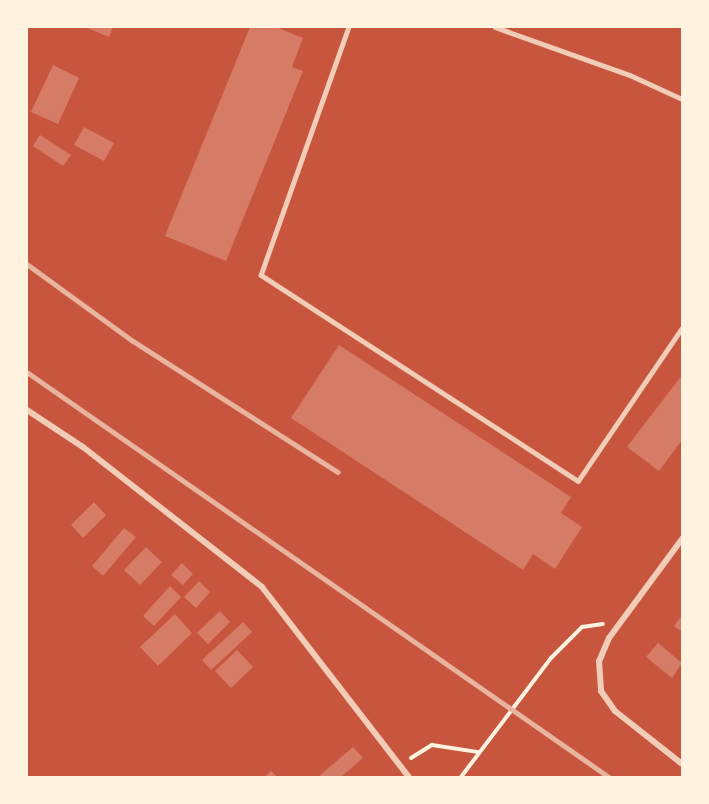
<!DOCTYPE html>
<html>
<head>
<meta charset="utf-8">
<style>
	body { margin:0 }
	#map { position:relative; width:709px; height:804px; overflow:hidden; background:#c8553d; font-family:"Nunito Sans",sans-serif }
	div>[style] { position:absolute }
	.building>* { inset:0; background:#d67c66 }
	.path>* { height:4px; margin:-2px; padding:0 2px; transform-origin:2px; border-radius:2px; background:#fff3e0 }
	.service>* { height:4.5px; margin:-2.25px; padding:0 2.25px; transform-origin:2.25px; border-radius:2.25px; background:#f1ccb7 }
	.minor>* { height:6px; margin:-3px; padding:0 3px; transform-origin:3px; border-radius:3px; background:#f1ccb7 }
	.rail>* { height:4.5px; margin:-2.25px; padding:0 2.25px; transform-origin:2.25px; border-radius:2.25px; background:#e9b49f }
	span { translate:-50% -50%; white-space:nowrap; text-align:center; line-height:1.15; -webkit-text-stroke:6px #fff3e0; paint-order:stroke }
	.frame { position:absolute; inset:0; border:28px solid #fff3e0; pointer-events:none }
</style>
</head>
<body>
<div id="map">
	<div class="building">
		<i style="clip-path:polygon(85px 27px,113px 27px,109px 37px)"></i>
		<i style="clip-path:polygon(250px 27px,276px 27px,303px 38px,292px 67px,303px 71px,226px 261px,165px 236px)"></i>
		<i style="clip-path:polygon(53px 65px,79px 78px,58px 124px,31px 112px)"></i>
		<i style="clip-path:polygon(84px 127px,114px 143px,104px 161px,74px 145px)"></i>
		<i style="clip-path:polygon(40px 135px,71px 155px,63px 166px,33px 146px)"></i>
		<i style="clip-path:polygon(339px 345px,571px 497px,561px 513px,582px 527px,555px 569px,533px 554px,523px 570px,291px 418px)"></i>
		<i style="clip-path:polygon(682px 375px,682px 440px,659px 471px,627px 447px)"></i>
		<i style="clip-path:polygon(94px 502px,106px 515px,83px 538px,71px 525px)"></i>
		<i style="clip-path:polygon(124px 528px,136px 537px,103px 576px,92px 566px)"></i>
		<i style="clip-path:polygon(146px 547px,162px 562px,140px 585px,124px 570px)"></i>
		<i style="clip-path:polygon(182px 563px,193px 574px,183px 585px,171px 575px)"></i>
		<i style="clip-path:polygon(199px 581px,210px 592px,196px 608px,184px 597px)"></i>
		<i style="clip-path:polygon(170px 586px,181px 597px,154px 626px,143px 616px)"></i>
		<i style="clip-path:polygon(220px 611px,230px 622px,208px 644px,197px 633px)"></i>
		<i style="clip-path:polygon(175px 614px,192px 633px,158px 666px,140px 647px)"></i>
		<i style="clip-path:polygon(682px 615px,682px 632px,674px 626px)"></i>
		<i style="clip-path:polygon(243px 622px,252px 632px,211px 670px,202px 660px)"></i>
		<i style="clip-path:polygon(658px 643px,682px 663px,672px 678px,646px 657px)"></i>
		<i style="clip-path:polygon(237px 650px,253px 667px,231px 688px,215px 671px)"></i>
		<i style="clip-path:polygon(353px 747px,363px 758px,341px 777px,318px 777px)"></i>
		<i style="clip-path:polygon(271px 771px,277px 777px,265px 777px)"></i>
	</div>
	<div class="path">
		<i style="left:411px;top:758px;width:25px;rotate:-32deg"></i>
		<i style="left:432px;top:745px;width:47px;rotate:8.7deg"></i>
		<i style="left:461px;top:777px;width:149px;rotate:-52.9deg"></i>
		<i style="left:551px;top:658px;width:44px;rotate:-45deg"></i>
		<i style="left:582px;top:627px;width:21px;rotate:-8deg"></i>
	</div>
	<div class="service">
		<i style="left:349px;top:27px;width:263px;rotate:109.5deg"></i>
		<i style="left:261px;top:275px;width:378px;rotate:33deg"></i>
		<i style="left:578px;top:481px;width:185px;rotate:-55.8deg"></i>
		<i style="left:495px;top:27px;width:143px;rotate:19.6deg"></i>
		<i style="left:630px;top:75px;width:57px;rotate:24.8deg"></i>
	</div>
	<div class="minor">
		<i style="left:27px;top:410px;width:67px;rotate:33.5deg"></i>
		<i style="left:83px;top:447px;width:227px;rotate:38deg"></i>
		<i style="left:262px;top:587px;width:240px;rotate:52.3deg"></i>
		<i style="left:682px;top:539px;width:123px;rotate:126.4deg"></i>
		<i style="left:609px;top:638px;width:25px;rotate:113deg"></i>
		<i style="left:599px;top:661px;width:30px;rotate:86deg"></i>
		<i style="left:601px;top:691px;width:24px;rotate:55deg"></i>
		<i style="left:615px;top:711px;width:85px;rotate:38.3deg"></i>
	</div>
	<div class="rail">
		<i style="left:27px;top:264px;width:131px;rotate:36deg"></i>
		<i style="left:133px;top:341px;width:243px;rotate:32.6deg"></i>
		<i style="left:27px;top:372px;width:709px;rotate:34.83deg"></i>
	</div>
	<div class="frame"></div>
</div>
</body>
</html>
